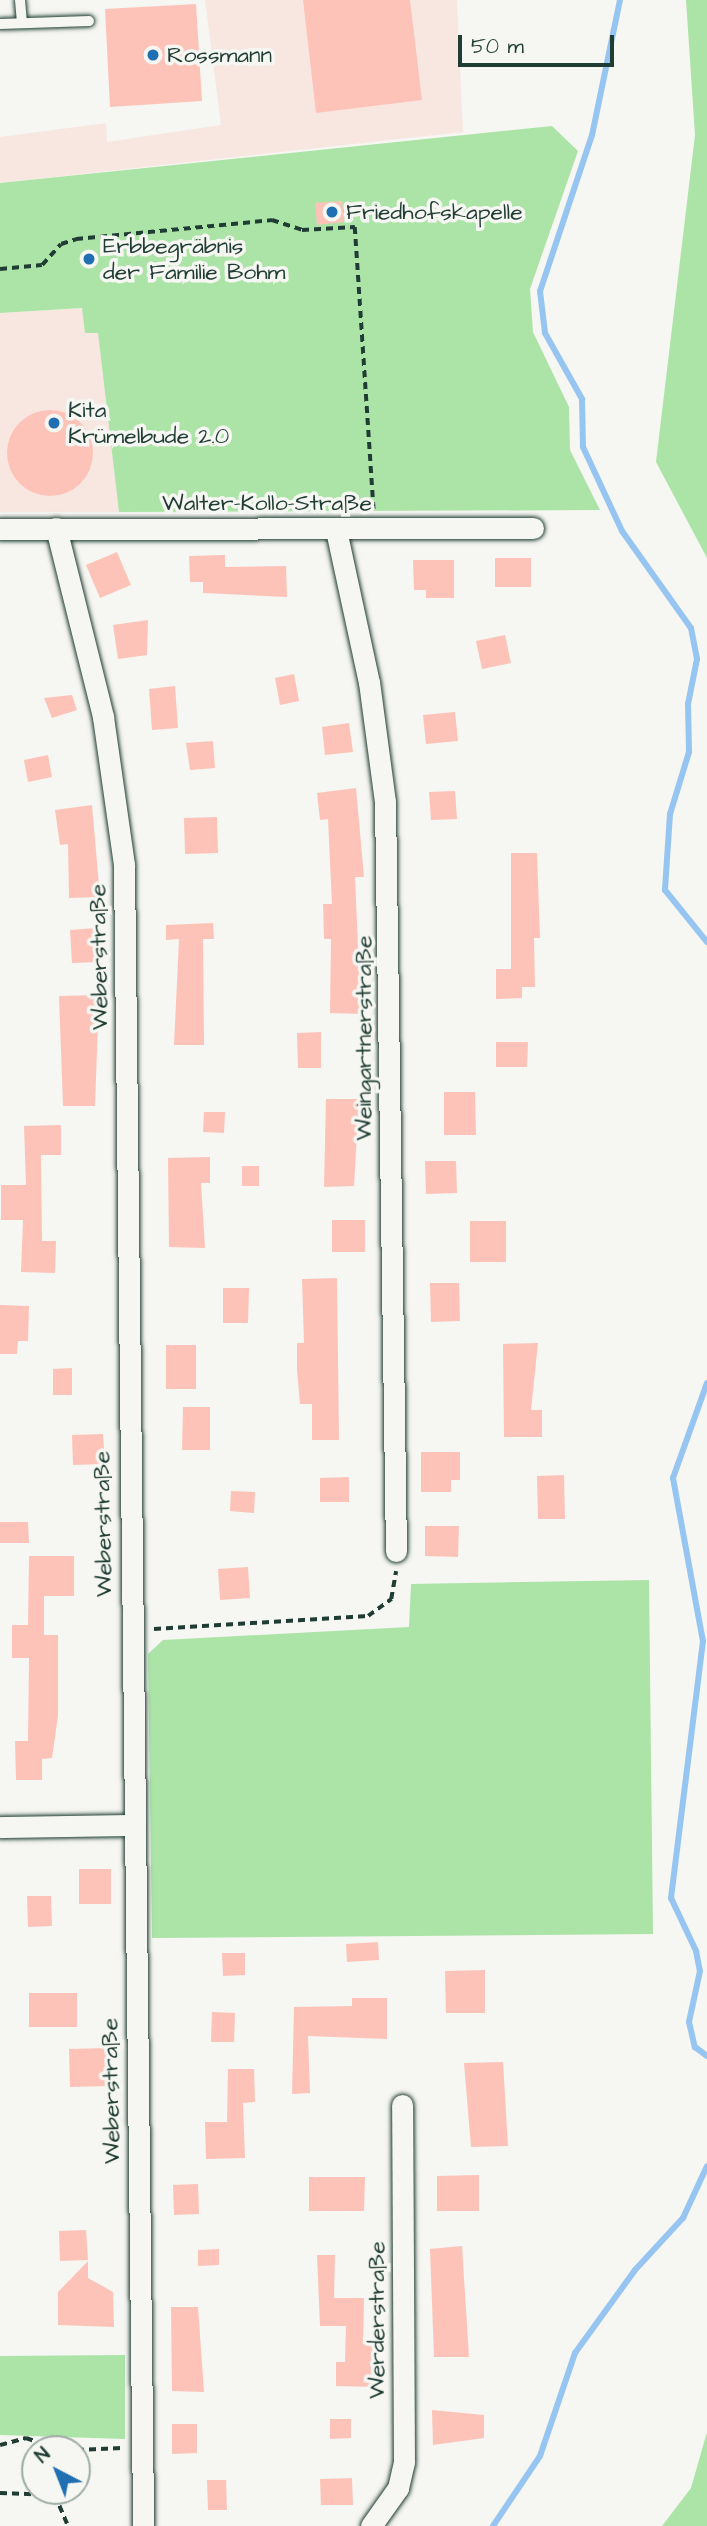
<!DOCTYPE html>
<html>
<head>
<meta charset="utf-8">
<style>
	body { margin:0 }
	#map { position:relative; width:707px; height:2526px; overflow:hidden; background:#f6f6f2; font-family:"Architects Daughter",sans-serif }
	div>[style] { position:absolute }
	.built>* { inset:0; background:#f8e7e1 }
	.green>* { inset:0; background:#ace4a7 }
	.stream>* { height:6px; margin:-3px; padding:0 3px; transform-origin:3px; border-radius:3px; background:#97c5f1 }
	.building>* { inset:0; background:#fec3b8 }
	.round { border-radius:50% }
	.path>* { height:3.5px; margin-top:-1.75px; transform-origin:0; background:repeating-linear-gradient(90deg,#1f3d34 0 7px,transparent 0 12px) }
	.roads { filter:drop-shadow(0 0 2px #1f3d34) drop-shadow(0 0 2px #1f3d34) }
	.service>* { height:10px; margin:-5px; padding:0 5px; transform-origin:5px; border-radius:5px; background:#f6f6f2 }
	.minor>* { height:21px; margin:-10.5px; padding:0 10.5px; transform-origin:10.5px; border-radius:10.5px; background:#f6f6f2 }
	.dots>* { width:19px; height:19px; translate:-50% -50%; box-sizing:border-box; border:4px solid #f6f6f2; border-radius:50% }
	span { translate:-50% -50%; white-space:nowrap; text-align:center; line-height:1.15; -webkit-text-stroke:7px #f6f6f2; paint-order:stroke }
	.poi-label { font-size:23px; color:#1f3d34 }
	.left { translate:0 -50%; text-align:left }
	.street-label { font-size:23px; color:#1f3d34 }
	.north { position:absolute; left:21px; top:2435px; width:70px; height:70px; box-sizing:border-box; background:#f6f6f2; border:2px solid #a0aca6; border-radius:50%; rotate:318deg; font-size:19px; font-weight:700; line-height:28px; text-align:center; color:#1f3d34 }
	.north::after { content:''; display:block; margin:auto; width:24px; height:32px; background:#1f6fb2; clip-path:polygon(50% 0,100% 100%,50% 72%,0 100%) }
	.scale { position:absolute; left:458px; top:35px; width:156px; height:32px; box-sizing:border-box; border:4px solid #1f3d34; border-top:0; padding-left:9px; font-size:21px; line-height:24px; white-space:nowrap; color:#1f3d34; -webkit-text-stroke:5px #f6f6f2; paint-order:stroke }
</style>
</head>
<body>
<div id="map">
	<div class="built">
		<i style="clip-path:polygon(205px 0,457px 0,463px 132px,0 183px,0 137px,106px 123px,107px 142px,221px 125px)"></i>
		<i style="clip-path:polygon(83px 308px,98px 332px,119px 512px,0 512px,0 313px)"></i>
	</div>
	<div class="green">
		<i style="clip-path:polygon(686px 0,707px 0,707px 558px,656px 462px,695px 135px)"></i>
		<i style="clip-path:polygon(552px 126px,578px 151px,530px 289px,533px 332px,569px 407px,570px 450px,600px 510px,119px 512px,98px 333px,85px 333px,82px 308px,0 313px,0 183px)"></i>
		<i style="clip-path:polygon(649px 1580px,653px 1934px,152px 1938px,148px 1654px,163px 1640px,409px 1627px,411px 1584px)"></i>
		<i style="clip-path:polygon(125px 2355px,125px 2439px,0 2435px,0 2356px)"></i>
		<i style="clip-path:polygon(707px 2432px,707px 2526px,662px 2526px,691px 2488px)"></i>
	</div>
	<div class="stream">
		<i style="left:620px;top:0;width:138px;rotate:101.7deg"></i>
		<i style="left:592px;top:135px;width:164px;rotate:108.4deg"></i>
		<i style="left:540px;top:291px;width:42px;rotate:83.2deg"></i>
		<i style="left:545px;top:333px;width:76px;rotate:60.7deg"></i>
		<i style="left:582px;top:399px;width:48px;rotate:88.8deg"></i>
		<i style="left:583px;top:447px;width:93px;rotate:65.1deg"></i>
		<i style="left:622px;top:531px;width:119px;rotate:54.6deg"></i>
		<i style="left:691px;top:628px;width:32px;rotate:79deg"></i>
		<i style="left:697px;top:659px;width:46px;rotate:101.3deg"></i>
		<i style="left:688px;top:704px;width:48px;rotate:88.8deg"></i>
		<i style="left:689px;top:752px;width:65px;rotate:107deg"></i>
		<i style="left:670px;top:814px;width:76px;rotate:93.8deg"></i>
		<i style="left:665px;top:890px;width:67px;rotate:51.1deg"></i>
		<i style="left:707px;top:1383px;width:101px;rotate:109.7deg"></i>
		<i style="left:673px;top:1478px;width:166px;rotate:79.6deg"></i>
		<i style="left:703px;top:1641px;width:259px;rotate:97.1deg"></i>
		<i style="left:671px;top:1898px;width:59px;rotate:64.7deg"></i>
		<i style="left:696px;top:1951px;width:20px;rotate:79deg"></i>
		<i style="left:700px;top:1971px;width:52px;rotate:102.2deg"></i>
		<i style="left:689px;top:2022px;width:26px;rotate:77deg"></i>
		<i style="left:695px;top:2047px;width:15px;rotate:37deg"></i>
		<i style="left:493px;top:2526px;width:84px;rotate:-56.1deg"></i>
		<i style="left:540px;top:2456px;width:109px;rotate:-71.2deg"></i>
		<i style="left:575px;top:2353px;width:102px;rotate:-54.1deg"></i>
		<i style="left:635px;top:2270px;width:71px;rotate:-47.3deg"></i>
		<i style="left:683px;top:2218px;width:57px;rotate:-65.2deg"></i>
	</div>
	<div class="building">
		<i style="clip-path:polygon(303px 0,410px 0,422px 100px,316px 113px)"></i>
		<i style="clip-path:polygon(196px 4px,202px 101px,110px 107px,105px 9px)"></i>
		<i style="clip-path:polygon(342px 201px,344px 222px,317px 225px,315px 203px)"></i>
		<i class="round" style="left:7px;top:410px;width:86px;height:86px"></i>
		<i style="clip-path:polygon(117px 552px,131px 585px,100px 598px,86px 565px)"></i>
		<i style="clip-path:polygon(225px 555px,225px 567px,286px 566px,287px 597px,203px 593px,203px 582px,190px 582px,189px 556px)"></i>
		<i style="clip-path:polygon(495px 558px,531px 558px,531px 587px,495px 587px)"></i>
		<i style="clip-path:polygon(413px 560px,454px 560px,454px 598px,426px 598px,426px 590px,414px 590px)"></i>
		<i style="clip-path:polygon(148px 620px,147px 655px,118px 659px,113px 625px)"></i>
		<i style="clip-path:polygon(505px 635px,511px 663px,482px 669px,476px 641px)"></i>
		<i style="clip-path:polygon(294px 674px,299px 701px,280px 705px,275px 678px)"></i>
		<i style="clip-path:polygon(175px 686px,178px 728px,152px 730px,149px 689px)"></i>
		<i style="clip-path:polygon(72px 695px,77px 710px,52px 718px,44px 698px)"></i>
		<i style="clip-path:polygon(455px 712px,458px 741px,426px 744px,423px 715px)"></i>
		<i style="clip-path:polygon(349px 723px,353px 752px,325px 755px,322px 727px)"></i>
		<i style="clip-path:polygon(213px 741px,215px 768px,190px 770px,186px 743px)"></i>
		<i style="clip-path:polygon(48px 755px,52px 777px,28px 782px,24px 760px)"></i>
		<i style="clip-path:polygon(356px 788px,364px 877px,355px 877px,361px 1014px,330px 1013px,331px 939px,324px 939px,323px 904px,332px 904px,328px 819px,320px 820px,317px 793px)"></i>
		<i style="clip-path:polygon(455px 791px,457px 819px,431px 820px,429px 792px)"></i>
		<i style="clip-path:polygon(92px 805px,100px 897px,69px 898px,68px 844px,60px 845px,55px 810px)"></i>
		<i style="clip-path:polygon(217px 817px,218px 853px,185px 854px,184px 818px)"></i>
		<i style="clip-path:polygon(511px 853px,537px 853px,540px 938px,534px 938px,535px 987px,522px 987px,522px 998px,496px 999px,496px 969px,511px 969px)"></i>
		<i style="clip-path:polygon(213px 923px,214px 939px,203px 939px,204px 1045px,174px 1045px,179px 939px,166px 940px,166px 925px)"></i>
		<i style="clip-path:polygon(97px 928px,99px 962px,72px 963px,70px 930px)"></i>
		<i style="clip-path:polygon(99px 995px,95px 1106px,63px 1106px,59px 996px)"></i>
		<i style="clip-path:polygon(321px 1032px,321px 1068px,298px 1068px,297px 1033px)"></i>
		<i style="clip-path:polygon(496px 1042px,528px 1042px,527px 1067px,496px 1067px)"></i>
		<i style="clip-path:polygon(444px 1092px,475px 1092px,476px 1135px,444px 1135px)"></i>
		<i style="clip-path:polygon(326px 1099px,359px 1099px,354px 1186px,324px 1187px)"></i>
		<i style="clip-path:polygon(204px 1112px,225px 1112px,224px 1133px,203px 1132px)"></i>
		<i style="clip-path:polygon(61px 1125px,61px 1155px,41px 1155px,42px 1241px,56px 1241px,55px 1273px,21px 1272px,23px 1220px,1px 1220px,1px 1185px,26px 1185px,24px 1126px)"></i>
		<i style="clip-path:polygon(210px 1157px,210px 1183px,201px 1183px,205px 1248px,169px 1247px,168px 1158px)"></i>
		<i style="clip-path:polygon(425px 1161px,456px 1161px,457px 1193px,426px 1194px)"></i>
		<i style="clip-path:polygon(242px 1166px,259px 1166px,259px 1186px,242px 1186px)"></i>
		<i style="clip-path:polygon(332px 1220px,365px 1220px,365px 1252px,332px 1252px)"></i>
		<i style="clip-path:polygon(470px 1221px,506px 1221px,506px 1262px,470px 1262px)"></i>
		<i style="clip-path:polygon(337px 1278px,339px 1440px,312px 1440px,312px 1404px,300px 1404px,297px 1370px,297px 1343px,304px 1343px,302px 1279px)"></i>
		<i style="clip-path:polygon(430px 1283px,459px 1283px,460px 1321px,431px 1322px)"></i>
		<i style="clip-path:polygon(223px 1288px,249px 1288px,248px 1323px,223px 1323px)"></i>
		<i style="clip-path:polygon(0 1305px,29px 1306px,28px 1341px,18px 1341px,17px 1354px,0 1354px)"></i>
		<i style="clip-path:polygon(538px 1343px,531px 1410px,542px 1410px,542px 1437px,504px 1437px,503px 1344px)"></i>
		<i style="clip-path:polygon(166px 1345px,196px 1345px,196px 1389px,166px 1389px)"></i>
		<i style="clip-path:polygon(72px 1368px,72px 1395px,53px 1395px,53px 1369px)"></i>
		<i style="clip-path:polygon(183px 1407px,210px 1407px,210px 1450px,182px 1450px)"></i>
		<i style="clip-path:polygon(103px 1434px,105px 1464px,73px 1465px,72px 1435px)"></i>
		<i style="clip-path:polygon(421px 1452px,460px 1452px,460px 1480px,451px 1480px,451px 1492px,421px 1492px)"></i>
		<i style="clip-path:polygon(564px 1475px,565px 1519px,538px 1519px,537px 1476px)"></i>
		<i style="clip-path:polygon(349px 1477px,349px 1502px,320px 1502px,320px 1478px)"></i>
		<i style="clip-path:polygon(231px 1491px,255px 1492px,254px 1513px,230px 1511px)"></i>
		<i style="clip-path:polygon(0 1522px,28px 1522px,29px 1543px,0 1543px)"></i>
		<i style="clip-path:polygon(425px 1526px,459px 1526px,458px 1557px,425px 1556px)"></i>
		<i style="clip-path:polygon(29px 1556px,74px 1556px,74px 1596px,44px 1596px,44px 1635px,58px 1635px,58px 1716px,52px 1758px,42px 1759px,42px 1780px,16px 1780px,15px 1741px,28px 1741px,29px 1658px,12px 1658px,12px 1625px,28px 1625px)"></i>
		<i style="clip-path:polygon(248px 1567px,250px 1598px,220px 1600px,218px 1569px)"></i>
		<i style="clip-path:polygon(79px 1869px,111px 1869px,111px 1904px,79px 1904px)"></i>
		<i style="clip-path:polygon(27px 1896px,51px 1896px,52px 1926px,28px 1927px)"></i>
		<i style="clip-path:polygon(378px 1942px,379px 1960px,347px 1962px,346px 1944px)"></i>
		<i style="clip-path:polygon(222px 1953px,245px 1953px,245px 1975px,223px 1976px)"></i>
		<i style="clip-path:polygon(485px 1970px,485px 2013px,446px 2013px,445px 1971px)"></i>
		<i style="clip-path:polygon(29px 1993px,77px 1993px,77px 2027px,29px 2027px)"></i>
		<i style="clip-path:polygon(352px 1998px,387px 1998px,387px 2039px,308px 2036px,310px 2093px,292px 2094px,294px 2007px,352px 2006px)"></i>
		<i style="clip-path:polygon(212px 2012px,235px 2013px,234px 2042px,211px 2042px)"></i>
		<i style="clip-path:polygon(110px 2048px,111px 2086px,70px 2087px,69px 2049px)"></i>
		<i style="clip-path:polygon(503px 2062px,508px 2146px,471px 2147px,464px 2063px)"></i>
		<i style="clip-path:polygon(228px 2069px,254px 2069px,255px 2102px,243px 2103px,245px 2158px,206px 2159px,205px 2122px,227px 2122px)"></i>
		<i style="clip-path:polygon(479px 2175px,479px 2211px,437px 2211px,437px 2176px)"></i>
		<i style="clip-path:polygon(309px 2177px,365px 2177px,364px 2211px,309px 2211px)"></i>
		<i style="clip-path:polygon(198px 2184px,199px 2214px,174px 2215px,173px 2185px)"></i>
		<i style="clip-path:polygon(86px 2230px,88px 2260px,60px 2261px,59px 2231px)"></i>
		<i style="clip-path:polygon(462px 2246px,469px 2357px,434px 2357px,430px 2249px)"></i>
		<i style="clip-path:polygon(219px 2249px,219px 2265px,198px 2266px,198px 2250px)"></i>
		<i style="clip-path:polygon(317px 2255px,335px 2255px,334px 2298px,364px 2298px,363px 2344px,378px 2344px,377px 2387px,336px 2386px,336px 2362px,345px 2362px,346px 2326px,320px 2326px)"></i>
		<i style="clip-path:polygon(88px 2261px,88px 2278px,113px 2292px,114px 2327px,58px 2325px,58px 2292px)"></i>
		<i style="clip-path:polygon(171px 2307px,198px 2307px,204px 2392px,172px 2391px)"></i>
		<i style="clip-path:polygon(432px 2410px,484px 2415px,484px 2438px,433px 2445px)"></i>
		<i style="clip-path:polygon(330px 2419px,351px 2419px,351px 2438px,330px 2439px)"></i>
		<i style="clip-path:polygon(172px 2424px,197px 2424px,197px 2453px,172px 2454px)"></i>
		<i style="clip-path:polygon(352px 2478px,353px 2505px,321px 2505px,320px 2479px)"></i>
		<i style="clip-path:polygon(207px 2480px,226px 2480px,227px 2510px,208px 2510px)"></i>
	</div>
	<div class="path">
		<i style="left:0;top:269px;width:42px;rotate:-5.4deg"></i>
		<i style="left:42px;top:265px;width:28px;rotate:-48deg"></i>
		<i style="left:61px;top:244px;width:16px;rotate:-18deg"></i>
		<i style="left:76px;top:239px;width:197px;rotate:-5.5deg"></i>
		<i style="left:272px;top:220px;width:32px;rotate:18deg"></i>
		<i style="left:302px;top:230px;width:53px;rotate:-3.2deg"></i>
		<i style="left:355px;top:227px;width:284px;rotate:86.2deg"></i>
		<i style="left:154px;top:1629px;width:214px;rotate:-3.5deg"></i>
		<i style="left:368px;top:1616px;width:29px;rotate:-36deg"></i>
		<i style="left:391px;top:1599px;width:28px;rotate:-80deg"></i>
		<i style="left:0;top:2445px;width:27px;rotate:-15deg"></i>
		<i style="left:26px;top:2438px;width:34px;rotate:19deg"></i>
		<i style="left:77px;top:2450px;width:45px;rotate:-2.5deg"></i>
		<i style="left:0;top:2493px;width:55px;rotate:2.1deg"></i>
		<i style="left:55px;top:2495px;width:34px;rotate:67deg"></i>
	</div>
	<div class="roads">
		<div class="service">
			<i style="left:20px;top:0;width:23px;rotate:85deg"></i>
			<i style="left:0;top:24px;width:89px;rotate:-1.9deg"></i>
		</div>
		<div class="minor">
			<i style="left:56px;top:528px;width:195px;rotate:76deg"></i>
			<i style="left:103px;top:717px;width:149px;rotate:81.9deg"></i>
			<i style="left:124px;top:865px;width:1661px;rotate:89.34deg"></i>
			<i style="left:0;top:529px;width:533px;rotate:-0.11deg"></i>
			<i style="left:336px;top:530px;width:156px;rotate:77.8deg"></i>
			<i style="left:369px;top:682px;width:121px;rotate:82.4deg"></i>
			<i style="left:385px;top:802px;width:749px;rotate:89.16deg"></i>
			<i style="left:0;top:1827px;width:134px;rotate:-0.9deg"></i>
			<i style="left:371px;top:2526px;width:47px;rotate:-54.6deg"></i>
			<i style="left:398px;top:2488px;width:27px;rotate:-77deg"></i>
			<i style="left:404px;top:2462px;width:357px;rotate:-90.3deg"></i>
		</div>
	</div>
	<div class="dots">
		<i style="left:153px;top:55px;background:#1f6fb2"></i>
		<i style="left:332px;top:212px;background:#1f6fb2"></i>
		<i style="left:89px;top:259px;background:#1f6fb2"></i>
		<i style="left:54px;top:423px;background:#1f6fb2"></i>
	</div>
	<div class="poi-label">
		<span class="left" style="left:167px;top:55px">Rossmann</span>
		<span class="left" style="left:346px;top:212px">Friedhofskapelle</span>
		<span class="left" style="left:103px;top:259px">Erbbegräbnis<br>der Familie Bohm</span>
		<span class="left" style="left:68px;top:423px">Kita<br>Krümelbude 2.0</span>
	</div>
	<div class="street-label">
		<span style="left:267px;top:503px">Walter-Kollo-Straße</span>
		<span style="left:99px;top:957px;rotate:-91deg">Weberstraße</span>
		<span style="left:364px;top:1038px;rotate:-90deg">Weingartnerstraße</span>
		<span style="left:103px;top:1524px;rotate:-91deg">Weberstraße</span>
		<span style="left:111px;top:2091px;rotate:-91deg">Weberstraße</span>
		<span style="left:377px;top:2320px;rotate:-90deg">Werderstraße</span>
	</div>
	<div class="north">N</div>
	<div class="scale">50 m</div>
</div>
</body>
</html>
